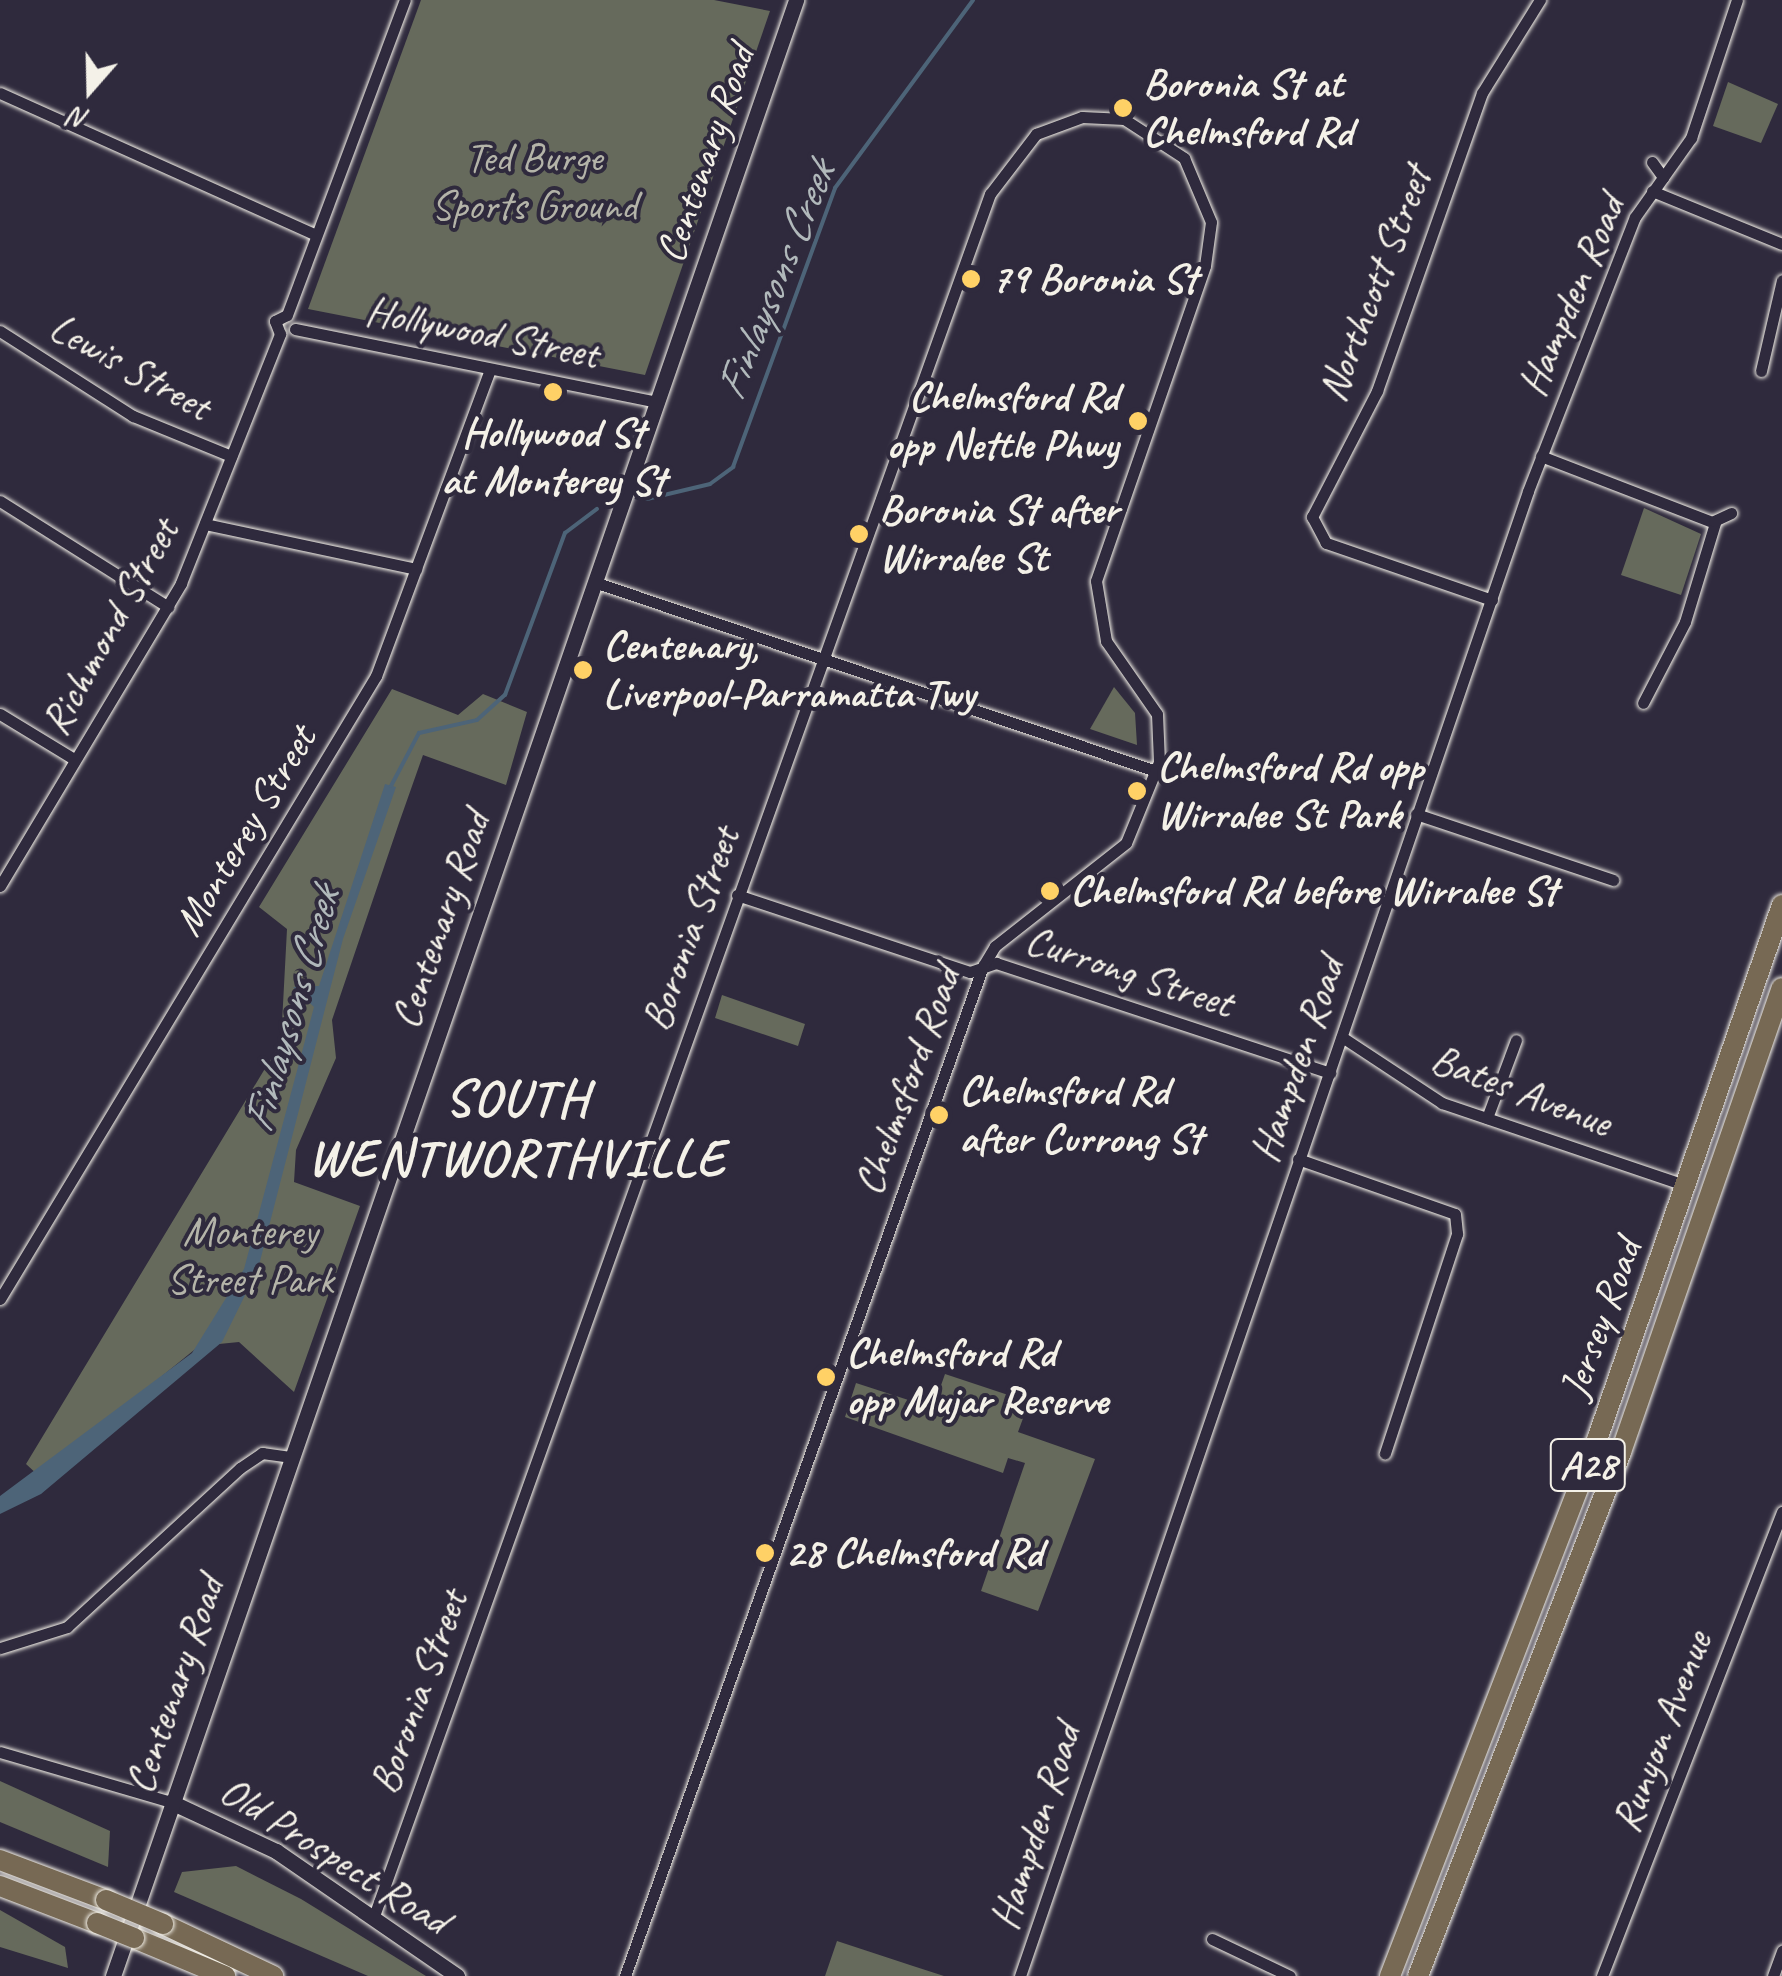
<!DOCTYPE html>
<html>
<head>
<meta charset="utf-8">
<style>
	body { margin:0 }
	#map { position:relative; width:1782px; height:1976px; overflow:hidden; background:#2f2a3d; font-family:Caveat,sans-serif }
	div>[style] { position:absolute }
	.green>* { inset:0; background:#666a5c }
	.water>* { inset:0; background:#4d6478 }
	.stream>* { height:4px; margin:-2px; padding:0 2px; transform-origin:2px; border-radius:2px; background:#4d6478 }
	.roads { filter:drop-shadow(0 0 2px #f4f1e8) drop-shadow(0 0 2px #f4f1e8) }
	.street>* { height:11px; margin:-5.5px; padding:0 5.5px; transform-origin:5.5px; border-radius:5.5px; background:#2f2a3d }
	.secondary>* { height:15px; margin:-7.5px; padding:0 7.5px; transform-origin:7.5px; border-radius:7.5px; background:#2f2a3d }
	.highway>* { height:20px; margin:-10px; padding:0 10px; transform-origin:10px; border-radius:10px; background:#776954 }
	.bridges { filter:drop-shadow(0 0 2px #f4f1e8) drop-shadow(0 0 2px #f4f1e8) }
	.highway-bridge>* { height:20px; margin:-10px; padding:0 10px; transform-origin:10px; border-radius:10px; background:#776954 }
	.dots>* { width:28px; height:28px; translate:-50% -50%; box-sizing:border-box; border:5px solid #2f2a3d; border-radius:50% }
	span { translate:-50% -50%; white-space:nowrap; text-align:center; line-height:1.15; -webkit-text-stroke:8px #2f2a3d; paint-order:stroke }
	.shield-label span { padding:2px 8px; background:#2f2a3d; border:2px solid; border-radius:8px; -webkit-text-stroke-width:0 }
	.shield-label { font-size:40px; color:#f4f1e8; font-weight:700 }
	.poi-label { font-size:42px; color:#f4f1e8; font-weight:700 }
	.left { translate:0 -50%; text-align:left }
	.right { translate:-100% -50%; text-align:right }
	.street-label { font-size:42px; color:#f4f1e8 }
	.park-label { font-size:42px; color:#b4b4a9 }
	.water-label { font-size:45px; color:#b1b9bb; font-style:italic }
	.district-label { font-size:52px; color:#f4f1e8; font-weight:700; letter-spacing:2.5px }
	.north { position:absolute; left:40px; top:40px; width:100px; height:100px; -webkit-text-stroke:8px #2f2a3d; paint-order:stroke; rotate:200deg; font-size:28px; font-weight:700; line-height:40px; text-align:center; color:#f4f1e8 }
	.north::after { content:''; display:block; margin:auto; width:35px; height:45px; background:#f4f1e8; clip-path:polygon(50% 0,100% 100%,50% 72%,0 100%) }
</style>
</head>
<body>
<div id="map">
	<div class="green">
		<i style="clip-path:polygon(421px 0,714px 0,770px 11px,645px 375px,308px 309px)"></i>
		<i style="clip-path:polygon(1728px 82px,1778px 104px,1761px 143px,1713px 126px)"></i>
		<i style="clip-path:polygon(1644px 508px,1701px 534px,1681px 595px,1621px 575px)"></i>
		<i style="clip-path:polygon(1114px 687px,1135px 713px,1137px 745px,1090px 729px)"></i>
		<i style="clip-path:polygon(392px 689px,458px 715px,483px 694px,527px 712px,506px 785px,423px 755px,399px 823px,332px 1020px,336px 1058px,296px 1150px,294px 1182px,360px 1206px,294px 1392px,239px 1342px,199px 1346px,39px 1476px,26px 1464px,281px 1042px,287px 929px,259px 907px)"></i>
		<i style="clip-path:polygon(722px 995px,805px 1024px,798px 1046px,715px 1018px)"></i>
		<i style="clip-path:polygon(945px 1374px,1029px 1402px,1018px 1432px,1095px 1459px,1038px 1611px,981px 1591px,1025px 1463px,1008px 1458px,1003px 1473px,845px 1417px,856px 1383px,933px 1408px)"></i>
		<i style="clip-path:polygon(0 1781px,110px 1831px,108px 1867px,0 1822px)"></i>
		<i style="clip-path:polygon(236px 1866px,301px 1899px,426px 1976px,368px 1976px,174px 1892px,182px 1872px)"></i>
		<i style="clip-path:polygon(0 1910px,65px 1947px,68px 1968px,0 1947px)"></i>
		<i style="clip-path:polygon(837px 1941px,913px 1966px,944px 1976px,825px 1976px)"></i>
	</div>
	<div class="water">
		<i style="clip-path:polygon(385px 784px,396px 787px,343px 939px,258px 1269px,222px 1342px,41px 1494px,0 1514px,0 1496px,192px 1353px,244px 1269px,314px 1007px,293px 987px,319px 986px)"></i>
	</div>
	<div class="stream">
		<i style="left:647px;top:499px;width:65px;rotate:-13.4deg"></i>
		<i style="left:710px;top:484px;width:29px;rotate:-36deg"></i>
		<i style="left:733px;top:467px;width:297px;rotate:-69.9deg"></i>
		<i style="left:835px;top:188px;width:233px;rotate:-53.7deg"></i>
		<i style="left:391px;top:786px;width:60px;rotate:-62.2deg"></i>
		<i style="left:419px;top:733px;width:59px;rotate:-12.6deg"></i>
		<i style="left:477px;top:720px;width:38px;rotate:-42deg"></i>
		<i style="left:505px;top:695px;width:173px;rotate:-69.7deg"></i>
		<i style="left:565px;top:533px;width:40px;rotate:-37deg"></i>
	</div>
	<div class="roads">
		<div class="street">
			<i style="left:0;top:93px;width:346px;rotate:24.2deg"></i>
			<i style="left:1652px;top:162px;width:19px;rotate:54deg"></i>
			<i style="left:1652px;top:191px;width:140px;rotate:22.2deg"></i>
			<i style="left:287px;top:315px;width:336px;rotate:-69.5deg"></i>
			<i style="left:295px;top:329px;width:369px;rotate:11.4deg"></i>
			<i style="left:0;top:331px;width:158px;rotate:32.6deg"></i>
			<i style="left:133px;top:416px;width:106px;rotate:22.2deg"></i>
			<i style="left:280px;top:334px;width:14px;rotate:-111deg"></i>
			<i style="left:275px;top:321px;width:13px;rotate:-27deg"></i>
			<i style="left:1761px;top:371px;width:93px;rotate:-77deg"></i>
			<i style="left:1541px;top:456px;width:186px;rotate:21.1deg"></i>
			<i style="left:1715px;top:523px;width:103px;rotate:106.9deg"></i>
			<i style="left:1685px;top:622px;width:91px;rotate:117.4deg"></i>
			<i style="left:0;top:501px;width:199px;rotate:32.2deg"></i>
			<i style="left:1714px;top:521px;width:19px;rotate:-25deg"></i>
			<i style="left:205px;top:524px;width:216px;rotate:12deg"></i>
			<i style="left:594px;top:582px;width:593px;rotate:18.59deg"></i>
			<i style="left:1492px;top:600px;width:176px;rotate:-161deg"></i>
			<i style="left:1326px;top:543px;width:30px;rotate:-118deg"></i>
			<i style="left:1312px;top:517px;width:142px;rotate:-62.7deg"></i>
			<i style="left:1377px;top:391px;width:316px;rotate:-70.6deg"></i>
			<i style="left:1482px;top:93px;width:110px;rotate:-58.1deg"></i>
			<i style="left:0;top:714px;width:87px;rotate:31.3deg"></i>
			<i style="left:1416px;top:814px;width:208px;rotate:18.5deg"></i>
			<i style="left:0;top:886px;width:353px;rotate:-59.1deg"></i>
			<i style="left:181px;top:583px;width:268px;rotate:-68.3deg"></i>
			<i style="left:737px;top:895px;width:245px;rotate:18.3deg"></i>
			<i style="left:970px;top:972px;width:28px;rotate:-19deg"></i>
			<i style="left:996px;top:963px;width:352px;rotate:18.2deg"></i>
			<i style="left:1342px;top:1037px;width:120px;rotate:33.4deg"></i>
			<i style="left:1442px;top:1103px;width:259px;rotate:18.7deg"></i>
			<i style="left:1487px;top:1118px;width:83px;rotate:-69.6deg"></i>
			<i style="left:1298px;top:1159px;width:166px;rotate:19.3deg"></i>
			<i style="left:1455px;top:1214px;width:20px;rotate:84deg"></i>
			<i style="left:1457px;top:1234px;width:231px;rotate:108.2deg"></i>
			<i style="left:0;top:1299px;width:728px;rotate:-58.89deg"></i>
			<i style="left:376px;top:676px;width:327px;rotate:-69.6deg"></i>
			<i style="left:0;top:1648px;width:70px;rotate:-17.4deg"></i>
			<i style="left:67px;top:1627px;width:235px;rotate:-42.6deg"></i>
			<i style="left:240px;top:1468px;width:27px;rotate:-34deg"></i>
			<i style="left:262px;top:1453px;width:30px;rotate:8deg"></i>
			<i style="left:0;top:1752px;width:178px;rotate:16.3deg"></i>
			<i style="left:374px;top:1916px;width:1829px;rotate:-70.32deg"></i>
			<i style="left:990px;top:194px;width:76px;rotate:-52.5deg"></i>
			<i style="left:1036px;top:134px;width:49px;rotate:-20.3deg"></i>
			<i style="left:1082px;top:117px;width:42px;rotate:2.7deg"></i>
			<i style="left:1124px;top:119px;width:72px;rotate:33deg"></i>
			<i style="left:1184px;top:158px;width:69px;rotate:67.1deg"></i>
			<i style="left:1211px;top:222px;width:44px;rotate:97.8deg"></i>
			<i style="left:1205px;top:266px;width:333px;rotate:109.1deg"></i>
			<i style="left:1096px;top:581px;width:61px;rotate:80.5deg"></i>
			<i style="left:1106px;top:641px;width:89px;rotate:55.1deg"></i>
			<i style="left:1157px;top:714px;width:48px;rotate:87.6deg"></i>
			<i style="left:1159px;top:762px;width:87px;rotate:112.2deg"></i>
			<i style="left:1126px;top:843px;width:167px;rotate:141.8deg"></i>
			<i style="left:995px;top:946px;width:23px;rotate:121deg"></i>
			<i style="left:983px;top:966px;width:1072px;rotate:109.52deg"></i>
			<i style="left:1212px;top:1939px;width:86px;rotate:25.4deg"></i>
			<i style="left:1020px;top:1976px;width:1569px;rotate:-71.11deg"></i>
			<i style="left:1528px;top:491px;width:294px;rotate:-68.7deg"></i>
			<i style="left:1635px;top:217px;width:97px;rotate:-54.7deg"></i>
			<i style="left:1691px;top:138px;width:145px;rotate:-71.6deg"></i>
			<i style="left:1602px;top:1976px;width:498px;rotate:-68.8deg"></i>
			<i style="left:1773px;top:1976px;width:27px;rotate:-70deg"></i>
		</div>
		<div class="secondary">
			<i style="left:171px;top:1802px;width:116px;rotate:25deg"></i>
			<i style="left:276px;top:1851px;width:220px;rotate:34.6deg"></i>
			<i style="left:113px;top:1976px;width:2091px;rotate:-70.93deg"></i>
		</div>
		<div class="highway">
			<i style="left:0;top:1860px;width:113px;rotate:20.7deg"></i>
			<i style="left:0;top:1886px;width:104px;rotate:20.9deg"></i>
			<i style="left:163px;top:1924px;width:122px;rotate:25.3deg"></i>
			<i style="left:134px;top:1938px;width:99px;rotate:22.7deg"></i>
			<i style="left:1390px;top:1976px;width:578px;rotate:-68.9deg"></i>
			<i style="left:1598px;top:1437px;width:563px;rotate:-70.92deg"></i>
			<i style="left:1418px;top:1976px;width:562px;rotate:-68.82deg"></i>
			<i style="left:1621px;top:1452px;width:491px;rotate:-70.9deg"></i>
		</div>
	</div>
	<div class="bridges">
		<div class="highway-bridge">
			<i style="left:106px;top:1900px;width:62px;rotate:22.8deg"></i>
			<i style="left:97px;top:1923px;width:40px;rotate:22deg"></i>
		</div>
	</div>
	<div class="dots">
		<i style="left:1123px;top:108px;background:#ffd166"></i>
		<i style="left:971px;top:279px;background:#ffd166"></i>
		<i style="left:553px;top:392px;background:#ffd166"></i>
		<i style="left:1138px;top:421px;background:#ffd166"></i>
		<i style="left:859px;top:534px;background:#ffd166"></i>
		<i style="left:583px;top:670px;background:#ffd166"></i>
		<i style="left:1137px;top:791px;background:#ffd166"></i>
		<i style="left:1050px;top:891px;background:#ffd166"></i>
		<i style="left:939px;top:1115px;background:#ffd166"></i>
		<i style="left:826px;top:1377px;background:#ffd166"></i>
		<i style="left:765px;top:1553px;background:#ffd166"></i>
	</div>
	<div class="shield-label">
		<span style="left:1588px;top:1465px">A28</span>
	</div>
	<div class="poi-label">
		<span class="left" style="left:1143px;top:108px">Boronia St at<br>Chelmsford Rd</span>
		<span class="left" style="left:991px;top:279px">79 Boronia St</span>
		<span class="right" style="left:1118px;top:421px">Chelmsford Rd<br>opp Nettle Phwy</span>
		<span style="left:553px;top:457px">Hollywood St<br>at Monterey St</span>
		<span class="left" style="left:879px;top:534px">Boronia St after<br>Wirralee St</span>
		<span class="left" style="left:603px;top:670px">Centenary,<br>Liverpool-Parramatta Twy</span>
		<span class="left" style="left:1157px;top:791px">Chelmsford Rd opp<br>Wirralee St Park</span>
		<span class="left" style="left:1070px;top:891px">Chelmsford Rd before Wirralee St</span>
		<span class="left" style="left:959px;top:1115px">Chelmsford Rd<br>after Currong St</span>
		<span class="left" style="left:846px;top:1377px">Chelmsford Rd<br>opp Mujar Reserve</span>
		<span class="left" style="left:785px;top:1553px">28 Chelmsford Rd</span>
	</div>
	<div class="street-label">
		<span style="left:706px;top:154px;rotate:-71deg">Centenary Road</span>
		<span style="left:1375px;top:284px;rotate:-69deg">Northcott Street</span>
		<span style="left:1572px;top:296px;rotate:-67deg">Hampden Road</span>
		<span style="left:482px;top:333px;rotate:11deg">Hollywood Street</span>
		<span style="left:130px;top:367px;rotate:29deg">Lewis Street</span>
		<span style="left:110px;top:627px;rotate:-61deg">Richmond Street</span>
		<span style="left:245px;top:831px;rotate:-59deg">Monterey Street</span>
		<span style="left:441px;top:920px;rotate:-71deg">Centenary Road</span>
		<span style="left:691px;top:929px;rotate:-70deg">Boronia Street</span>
		<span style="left:1129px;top:972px;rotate:18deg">Currong Street</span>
		<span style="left:1298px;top:1060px;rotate:-71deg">Hampden Road</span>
		<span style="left:908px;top:1081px;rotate:-70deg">Chelmsford Road</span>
		<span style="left:1521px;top:1091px;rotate:21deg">Bates Avenue</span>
		<span style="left:1601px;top:1319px;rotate:-70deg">Jersey Road</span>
		<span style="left:175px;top:1685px;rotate:-71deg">Centenary Road</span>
		<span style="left:419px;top:1692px;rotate:-70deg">Boronia Street</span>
		<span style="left:1662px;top:1732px;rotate:-69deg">Runyon Avenue</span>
		<span style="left:1036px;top:1827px;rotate:-72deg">Hampden Road</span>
		<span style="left:334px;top:1856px;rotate:32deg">Old Prospect Road</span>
	</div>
	<div class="park-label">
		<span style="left:534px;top:182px">Ted Burge<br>Sports Ground</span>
		<span style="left:250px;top:1256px">Monterey<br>Street Park</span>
	</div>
	<div class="water-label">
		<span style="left:775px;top:281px;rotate:-68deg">Finlaysons Creek</span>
		<span style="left:291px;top:1010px;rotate:-74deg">Finlaysons Creek</span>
	</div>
	<div class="district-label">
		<span style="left:517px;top:1129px">SOUTH<br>WENTWORTHVILLE</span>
	</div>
	<div class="north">N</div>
</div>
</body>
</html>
